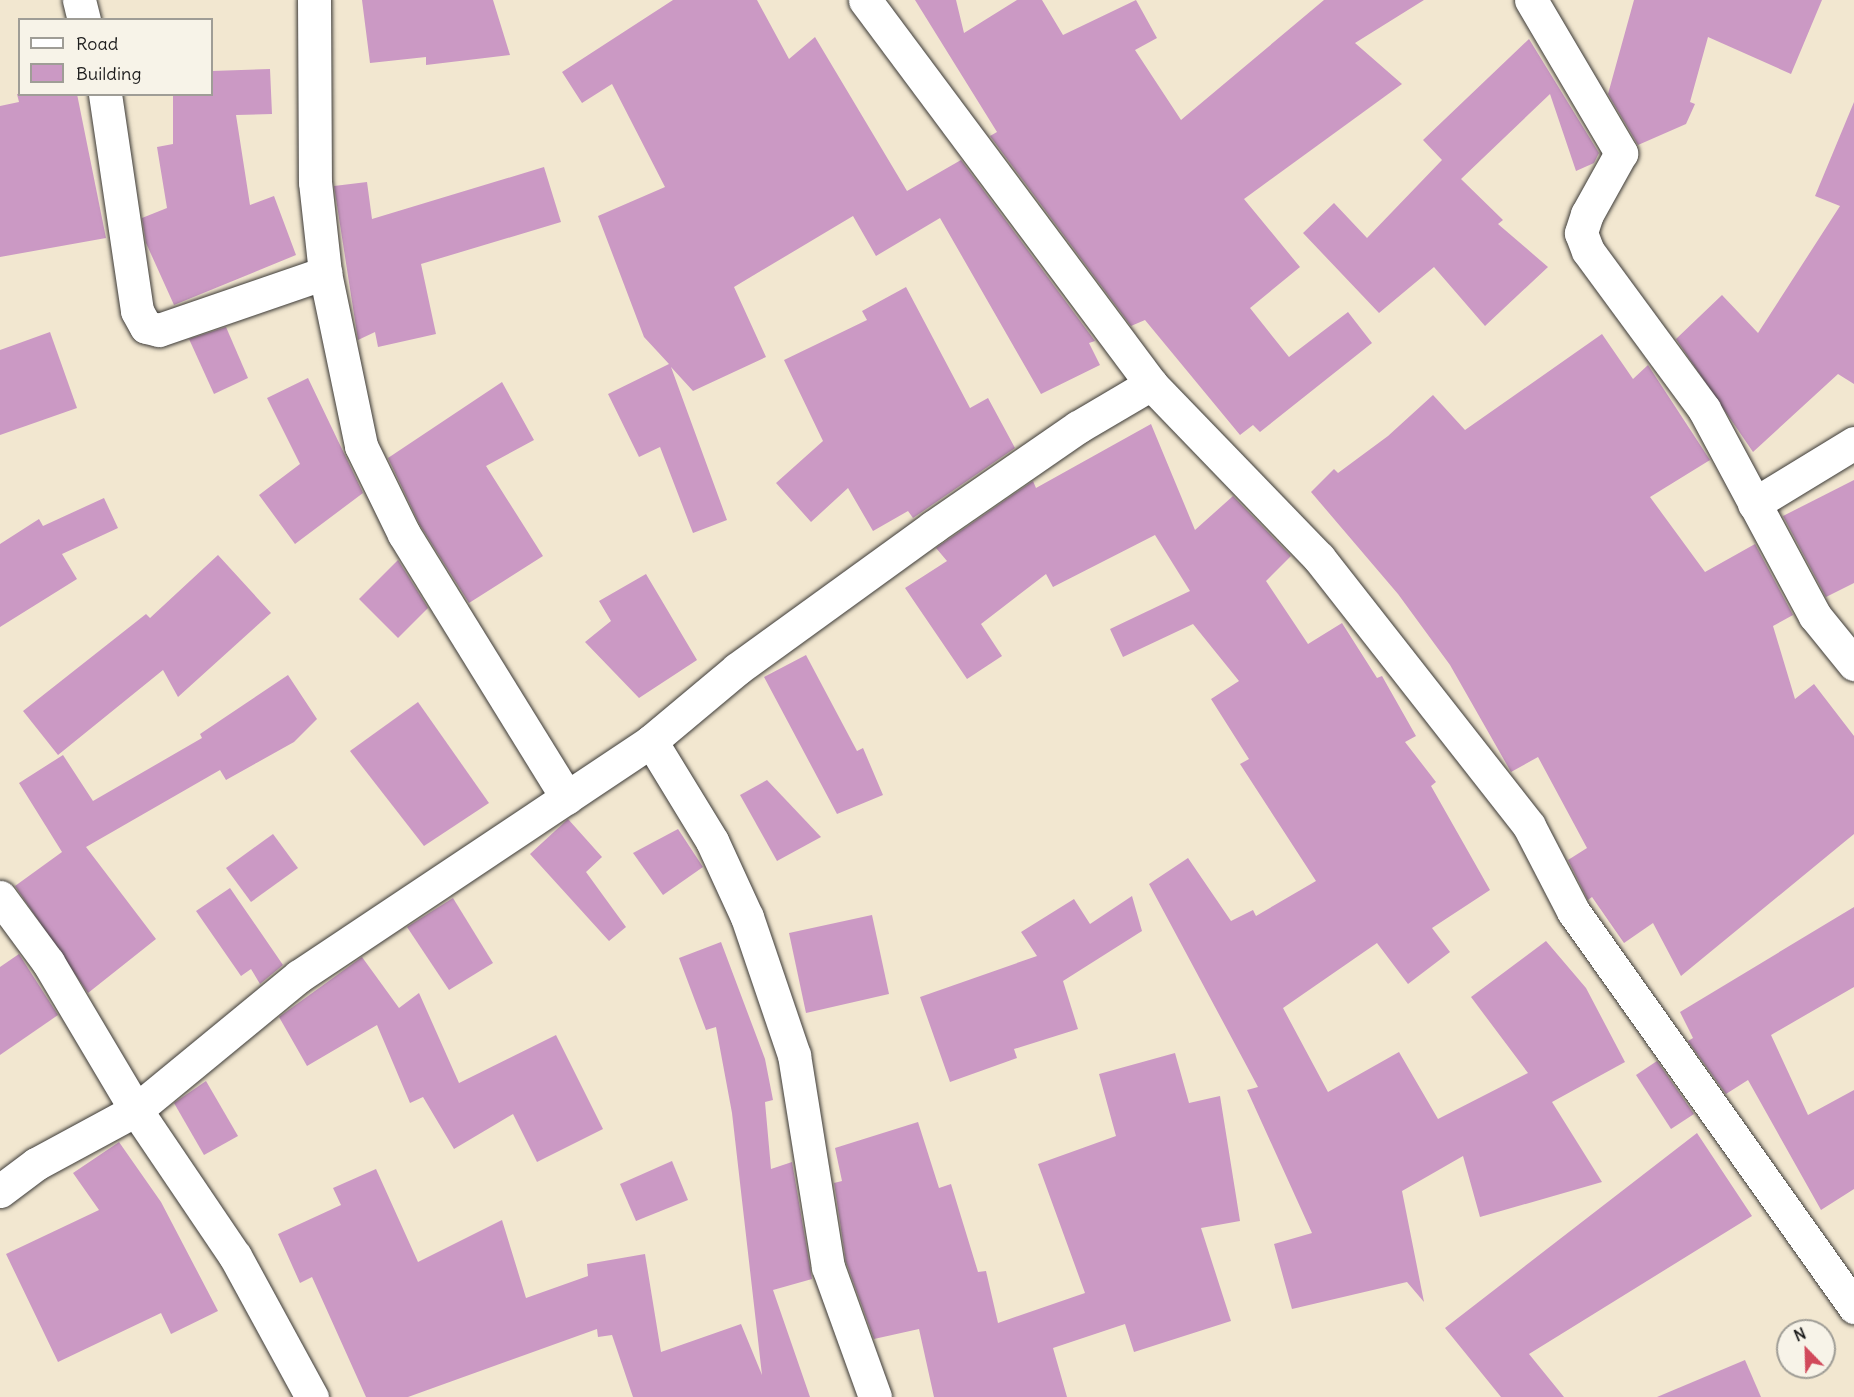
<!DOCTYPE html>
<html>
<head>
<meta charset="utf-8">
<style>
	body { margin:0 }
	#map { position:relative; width:1854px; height:1397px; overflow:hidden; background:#f2e7d0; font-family:Delius,sans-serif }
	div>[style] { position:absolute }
	.building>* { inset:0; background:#cb99c4 }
	.roads { filter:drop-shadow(0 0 2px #3c3a37) drop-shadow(0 0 2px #3c3a37) }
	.street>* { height:33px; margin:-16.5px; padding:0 16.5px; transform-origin:16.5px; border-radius:16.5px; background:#fff }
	span { translate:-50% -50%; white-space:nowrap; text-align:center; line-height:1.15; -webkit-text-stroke:6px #f7f3e8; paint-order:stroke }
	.legend { position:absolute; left:18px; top:18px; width:195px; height:78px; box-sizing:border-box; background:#f7f3e8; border:2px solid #9f9d96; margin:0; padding:8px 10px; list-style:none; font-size:18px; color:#1c1c1c }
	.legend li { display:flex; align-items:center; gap:12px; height:30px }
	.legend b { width:30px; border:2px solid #9f9d96 }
	.north { position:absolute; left:1776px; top:1319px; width:60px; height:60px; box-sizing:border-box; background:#f7f3e8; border:2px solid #9f9d96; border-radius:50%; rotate:337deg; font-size:16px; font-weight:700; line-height:24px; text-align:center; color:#1c1c1c }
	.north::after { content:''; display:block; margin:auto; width:21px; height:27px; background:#d1495b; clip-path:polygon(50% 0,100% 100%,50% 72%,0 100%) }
</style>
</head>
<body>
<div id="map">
	<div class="building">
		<i style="clip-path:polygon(362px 0,493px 0,510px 55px,426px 65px,426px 57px,370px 63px)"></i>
		<i style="clip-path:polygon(673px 0,757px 0,789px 59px,815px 37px,907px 191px,961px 160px,1095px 341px,1089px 343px,1100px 365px,1041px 394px,940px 218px,876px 256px,853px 216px,734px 287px,766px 357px,693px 391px,671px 367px,727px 520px,693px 533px,660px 447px,639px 457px,608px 394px,669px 364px,644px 337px,598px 216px,665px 187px,612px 84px,582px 103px,562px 72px)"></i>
		<i style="clip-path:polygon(915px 0,956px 0,964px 33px,1017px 0,1042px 0,1063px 35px,1136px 0,1157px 38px,1135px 50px,1181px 120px,1324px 0,1424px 0,1355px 43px,1402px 84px,1244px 199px,1300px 267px,1250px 308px,1289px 357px,1348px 312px,1372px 343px,1260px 432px,1253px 425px,1240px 435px,1145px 320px,1131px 326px,990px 136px,997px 132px)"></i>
		<i style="clip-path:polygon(1634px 0,1822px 0,1791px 74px,1708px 37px,1690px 102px,1695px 104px,1686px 124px,1638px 145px,1608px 94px)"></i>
		<i style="clip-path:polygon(1529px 39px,1599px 153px,1594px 163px,1576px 171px,1550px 94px,1461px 179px,1503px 220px,1498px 224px,1548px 267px,1485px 326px,1434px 267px,1379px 313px,1303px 233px,1334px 203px,1367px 238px,1442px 160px,1423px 140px)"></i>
		<i style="clip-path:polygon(270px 69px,272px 114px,236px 115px,250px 205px,274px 196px,296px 255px,174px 305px,146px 243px,142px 218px,167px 208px,157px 147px,173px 144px,173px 94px,212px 94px,212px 71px)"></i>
		<i style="clip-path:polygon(17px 94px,77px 94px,106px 238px,0 257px,0 106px,19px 102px)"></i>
		<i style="clip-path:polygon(1854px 102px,1854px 384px,1838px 374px,1753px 452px,1676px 339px,1722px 295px,1758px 333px,1840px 206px,1815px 196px)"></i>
		<i style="clip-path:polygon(544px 167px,561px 222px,421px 264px,436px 334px,378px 347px,375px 332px,358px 340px,334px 186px,367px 182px,372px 219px)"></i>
		<i style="clip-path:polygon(906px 287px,970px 408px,988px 398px,1015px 448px,913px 518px,908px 511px,873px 531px,848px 488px,811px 522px,776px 483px,823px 441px,784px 360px,867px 320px,862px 311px)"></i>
		<i style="clip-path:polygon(226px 327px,248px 378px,214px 394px,189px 339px)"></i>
		<i style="clip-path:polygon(50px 332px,77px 408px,0 435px,0 350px)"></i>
		<i style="clip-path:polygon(1602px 334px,1633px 379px,1648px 365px,1710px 460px,1650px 497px,1705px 572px,1755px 544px,1793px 615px,1773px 626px,1795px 699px,1814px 684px,1854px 736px,1854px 834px,1681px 976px,1653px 923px,1624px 943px,1592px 897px,1588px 900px,1568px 860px,1587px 848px,1538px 757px,1511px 772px,1450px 665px,1398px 594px,1311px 492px,1334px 469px,1338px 473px,1388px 436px,1433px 395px,1465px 430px)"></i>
		<i style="clip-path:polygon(308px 378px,363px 493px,295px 544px,259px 495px,300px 464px,267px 398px)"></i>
		<i style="clip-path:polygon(502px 382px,534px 440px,486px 466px,543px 556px,469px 603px,420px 525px,388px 458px)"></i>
		<i style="clip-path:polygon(1151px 424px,1195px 530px,1233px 496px,1291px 556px,1266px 581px,1308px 644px,1342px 623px,1377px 678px,1382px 676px,1416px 736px,1405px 742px,1436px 782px,1431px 786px,1490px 890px,1432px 928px,1450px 952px,1408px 984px,1377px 943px,1283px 1008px,1328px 1092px,1399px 1052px,1438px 1119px,1528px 1073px,1471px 997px,1546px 941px,1586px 988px,1625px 1062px,1552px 1102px,1602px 1182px,1480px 1217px,1463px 1156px,1402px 1191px,1424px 1302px,1407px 1282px,1292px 1309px,1274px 1244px,1312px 1233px,1247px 1090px,1258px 1087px,1149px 884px,1188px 858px,1231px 921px,1253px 910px,1256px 916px,1316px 881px,1240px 764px,1249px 759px,1211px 699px,1239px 681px,1193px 624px,1123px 657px,1110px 629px,1190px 591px,1155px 535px,1053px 587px,1046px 574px,981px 624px,1002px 656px,967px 679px,905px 588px,947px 561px,936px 548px,1033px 481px,1036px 488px)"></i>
		<i style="clip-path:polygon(1854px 480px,1854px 583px,1826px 597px,1783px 516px)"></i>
		<i style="clip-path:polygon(104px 498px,118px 528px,62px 554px,77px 579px,0 627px,0 544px,39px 519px,43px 526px)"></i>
		<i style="clip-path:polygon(218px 555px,271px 613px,178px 697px,163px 670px,58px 755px,23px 711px,146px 614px,150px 618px)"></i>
		<i style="clip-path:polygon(398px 560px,428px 608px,398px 638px,359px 599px)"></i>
		<i style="clip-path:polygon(646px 574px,697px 660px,639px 698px,585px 642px,611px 621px,599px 601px)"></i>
		<i style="clip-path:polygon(806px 655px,857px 751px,863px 748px,883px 795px,837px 814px,764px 677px)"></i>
		<i style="clip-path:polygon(288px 675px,317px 719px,294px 742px,226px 780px,220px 770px,86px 847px,156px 939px,88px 993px,15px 886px,62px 852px,19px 783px,63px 755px,93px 801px,202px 738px,200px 734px)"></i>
		<i style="clip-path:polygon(418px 702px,489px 803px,424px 846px,350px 751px)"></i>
		<i style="clip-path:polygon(767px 780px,821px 837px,777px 861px,740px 795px)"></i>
		<i style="clip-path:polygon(568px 819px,602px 857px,586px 872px,626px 927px,609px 941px,530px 854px)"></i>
		<i style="clip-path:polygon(678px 829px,703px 867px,663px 895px,633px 853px)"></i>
		<i style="clip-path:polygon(273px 834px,298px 868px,251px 902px,226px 868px)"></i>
		<i style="clip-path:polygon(230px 888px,283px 965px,260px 984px,251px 969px,241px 976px,196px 911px)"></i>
		<i style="clip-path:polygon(1132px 896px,1142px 931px,1063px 981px,1078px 1029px,1014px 1049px,1017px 1058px,950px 1082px,920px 997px,1037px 956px,1021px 932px,1074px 899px,1090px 924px)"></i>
		<i style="clip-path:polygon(453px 898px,493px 963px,449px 990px,407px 927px)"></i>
		<i style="clip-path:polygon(1854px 907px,1854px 987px,1771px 1035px,1808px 1115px,1854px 1090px,1854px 1189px,1821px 1210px,1748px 1080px,1726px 1094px,1688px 1041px,1693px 1038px,1680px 1012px)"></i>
		<i style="clip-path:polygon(872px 915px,889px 994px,806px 1013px,789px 933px)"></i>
		<i style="clip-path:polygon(721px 942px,765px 1059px,773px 1100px,765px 1102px,771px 1169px,792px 1162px,812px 1279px,773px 1290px,810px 1397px,633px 1397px,612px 1335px,598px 1337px,597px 1329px,408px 1397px,366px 1397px,312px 1277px,300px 1283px,278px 1234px,341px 1205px,333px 1188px,376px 1169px,418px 1262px,502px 1220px,526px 1298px,588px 1276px,587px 1264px,645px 1254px,661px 1352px,741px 1324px,762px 1375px,732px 1113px,716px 1027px,706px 1030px,679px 958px)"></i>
		<i style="clip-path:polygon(19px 954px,58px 1015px,0 1055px,0 967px)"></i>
		<i style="clip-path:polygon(362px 957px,399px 1008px,419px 993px,459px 1083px,556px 1035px,603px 1129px,537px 1162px,513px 1114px,454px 1149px,423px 1097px,410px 1103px,377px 1025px,307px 1066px,279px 1017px)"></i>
		<i style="clip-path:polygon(1175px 1053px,1189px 1103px,1220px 1096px,1240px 1221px,1201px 1228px,1231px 1321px,1134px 1352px,1125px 1324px,1053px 1348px,1067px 1397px,934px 1397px,919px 1329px,874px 1339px,846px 1262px,834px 1183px,842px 1181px,835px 1148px,918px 1122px,939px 1188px,951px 1184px,978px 1272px,986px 1271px,998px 1323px,1085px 1293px,1038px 1164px,1116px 1136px,1099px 1074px)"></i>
		<i style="clip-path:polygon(1657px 1061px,1694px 1114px,1671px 1129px,1636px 1075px)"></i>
		<i style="clip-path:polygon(206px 1081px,238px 1136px,204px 1155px,174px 1103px)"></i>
		<i style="clip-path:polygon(1697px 1133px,1752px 1216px,1529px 1354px,1564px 1397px,1501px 1397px,1445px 1328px)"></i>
		<i style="clip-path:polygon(119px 1142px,161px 1202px,218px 1311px,171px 1334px,161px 1313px,58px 1362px,6px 1254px,99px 1210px,73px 1173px)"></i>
		<i style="clip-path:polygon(672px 1161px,688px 1200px,636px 1221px,620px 1184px)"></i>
		<i style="clip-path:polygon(1745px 1360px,1761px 1397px,1657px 1397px)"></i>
	</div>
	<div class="roads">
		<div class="street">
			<i style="left:79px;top:0;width:21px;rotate:76deg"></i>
			<i style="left:314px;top:0;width:182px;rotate:89.7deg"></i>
			<i style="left:315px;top:182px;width:92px;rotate:83.7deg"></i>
			<i style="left:325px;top:273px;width:177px;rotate:78.2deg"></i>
			<i style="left:361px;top:446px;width:98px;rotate:64deg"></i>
			<i style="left:404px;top:534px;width:310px;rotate:58.3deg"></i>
			<i style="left:865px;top:0;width:479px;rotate:53.3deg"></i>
			<i style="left:1151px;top:384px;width:242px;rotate:46deg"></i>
			<i style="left:1319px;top:558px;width:340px;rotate:51.9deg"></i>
			<i style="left:1529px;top:826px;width:96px;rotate:62.6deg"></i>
			<i style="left:1573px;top:911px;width:486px;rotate:54.6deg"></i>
			<i style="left:1531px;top:0;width:178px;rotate:59.5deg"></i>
			<i style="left:1621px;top:153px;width:70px;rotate:119.1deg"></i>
			<i style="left:1587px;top:214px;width:20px;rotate:108deg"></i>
			<i style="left:1581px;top:233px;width:19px;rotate:69deg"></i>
			<i style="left:1588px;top:251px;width:196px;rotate:53.7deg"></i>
			<i style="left:1704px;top:409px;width:235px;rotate:61.8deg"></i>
			<i style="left:1815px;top:616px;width:62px;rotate:50.9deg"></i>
			<i style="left:105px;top:94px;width:219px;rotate:81.6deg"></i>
			<i style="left:137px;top:311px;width:18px;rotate:61deg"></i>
			<i style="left:146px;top:327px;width:13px;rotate:13deg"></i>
			<i style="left:159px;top:330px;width:176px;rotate:-19deg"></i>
			<i style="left:1754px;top:504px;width:117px;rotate:-31.4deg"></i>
			<i style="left:651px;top:741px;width:117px;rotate:58.6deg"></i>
			<i style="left:712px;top:841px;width:84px;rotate:65.3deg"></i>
			<i style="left:747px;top:917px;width:146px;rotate:71.2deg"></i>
			<i style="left:794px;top:1055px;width:215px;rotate:80.9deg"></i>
			<i style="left:828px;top:1267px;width:138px;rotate:70.1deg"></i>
			<i style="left:0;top:897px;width:81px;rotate:53.6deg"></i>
			<i style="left:48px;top:962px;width:172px;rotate:59.3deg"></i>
			<i style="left:136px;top:1110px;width:176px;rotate:55.9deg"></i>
			<i style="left:235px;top:1256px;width:161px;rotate:61.4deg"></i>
			<i style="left:0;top:1191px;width:45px;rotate:-36.9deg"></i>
			<i style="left:36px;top:1164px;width:114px;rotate:-28.4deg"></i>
			<i style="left:136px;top:1110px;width:211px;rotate:-39.4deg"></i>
			<i style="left:299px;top:976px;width:423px;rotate:-33.7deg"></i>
			<i style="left:651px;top:741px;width:112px;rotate:-39.9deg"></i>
			<i style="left:737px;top:669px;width:242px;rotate:-35.9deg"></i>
			<i style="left:933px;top:527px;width:176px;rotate:-34.6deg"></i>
			<i style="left:1078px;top:427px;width:85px;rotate:-30.5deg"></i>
		</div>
	</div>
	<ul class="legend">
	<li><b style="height:8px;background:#fff"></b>Road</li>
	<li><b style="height:16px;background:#cb99c4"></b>Building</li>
	</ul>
	<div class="north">N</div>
</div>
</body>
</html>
